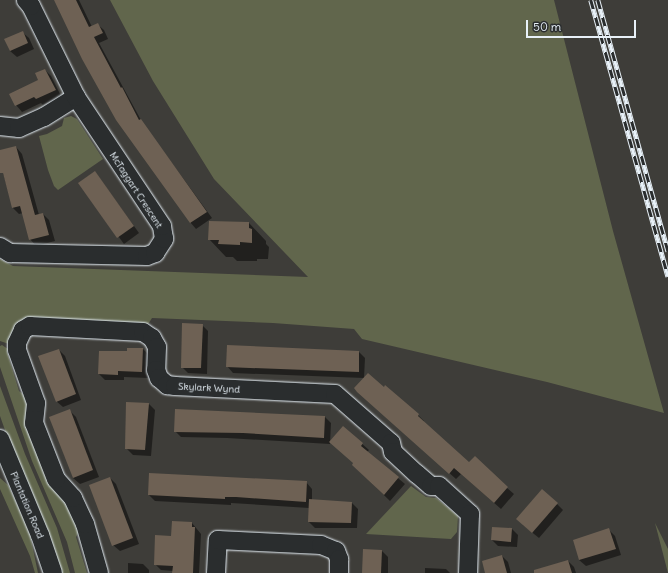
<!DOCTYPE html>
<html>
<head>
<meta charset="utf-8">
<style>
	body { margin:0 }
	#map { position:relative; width:668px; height:573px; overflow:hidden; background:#3e3d39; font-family:Delius,sans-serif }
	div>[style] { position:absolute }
	.green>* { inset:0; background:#61664c }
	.shadow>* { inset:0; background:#0007 }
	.building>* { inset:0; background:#6e6154 }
	.roads { filter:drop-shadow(0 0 1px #e8f1f8) drop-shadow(0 0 1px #e8f1f8) }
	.minor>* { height:18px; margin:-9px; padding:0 9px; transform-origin:9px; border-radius:9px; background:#2a2d2e }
	.rail>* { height:4.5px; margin-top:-2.25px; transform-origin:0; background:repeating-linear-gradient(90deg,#2a2d2e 0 9px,#e8f1f8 0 18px); box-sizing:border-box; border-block:1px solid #e8f1f8 }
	span { translate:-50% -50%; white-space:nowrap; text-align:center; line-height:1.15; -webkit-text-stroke:3.5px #2a2d2e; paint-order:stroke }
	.street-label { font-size:10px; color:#e8f1f8 }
	.scale { position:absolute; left:526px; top:20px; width:110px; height:18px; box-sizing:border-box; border:2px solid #e8f1f8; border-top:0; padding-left:5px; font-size:12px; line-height:14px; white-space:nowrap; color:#e8f1f8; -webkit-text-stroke:3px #2a2d2e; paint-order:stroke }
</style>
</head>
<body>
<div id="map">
	<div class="green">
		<i style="clip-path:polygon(110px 0,554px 0,613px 231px,664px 413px,547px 382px,362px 339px,354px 329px,273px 323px,152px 318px,147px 326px,36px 319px,9px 344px,0 341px,0 259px,13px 266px,308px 277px,214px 179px,153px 81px)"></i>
		<i style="clip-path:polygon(71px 116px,77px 119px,103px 159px,58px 190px,54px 186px,48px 170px,39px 136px,47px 134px,62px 126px,64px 118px)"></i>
		<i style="clip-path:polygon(2px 345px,8px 349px,7px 352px,19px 391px,30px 400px,81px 528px,76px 537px,87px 573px,75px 573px,67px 542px,32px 461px,0 367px,0 346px)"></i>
		<i style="clip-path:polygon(0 386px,25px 454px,57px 528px,70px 573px,61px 573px,52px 542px,12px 450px,0 416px)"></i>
		<i style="clip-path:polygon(0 478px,8px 485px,29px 530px,38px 573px,35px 573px,30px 556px,0 489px)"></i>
		<i style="clip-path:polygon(411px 486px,426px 497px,436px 498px,458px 516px,457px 532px,451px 539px,366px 534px)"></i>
		<i style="clip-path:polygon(655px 523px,668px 549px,668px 573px)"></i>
	</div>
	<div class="shadow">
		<i style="clip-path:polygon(55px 0,79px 0,92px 27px,97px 24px,104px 30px,108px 39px,99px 43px,142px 122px,212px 218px,196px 229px,190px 222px)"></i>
		<i style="clip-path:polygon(22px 32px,29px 38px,34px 49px,17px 57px,10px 51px)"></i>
		<i style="clip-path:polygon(45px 70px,51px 76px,61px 96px,43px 105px,41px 103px,22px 112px,16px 105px,40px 80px)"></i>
		<i style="clip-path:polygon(16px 147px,22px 154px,39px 215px,43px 214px,49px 220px,55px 241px,36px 246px,30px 239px,23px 213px,19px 214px,13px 208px,0 162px,0 151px)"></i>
		<i style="clip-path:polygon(95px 172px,139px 233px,124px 244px,79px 183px)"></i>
		<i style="clip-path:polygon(249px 223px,266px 241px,266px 244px,269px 247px,268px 259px,257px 259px,257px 261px,237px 261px,233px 257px,226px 257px,209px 239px)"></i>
		<i style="clip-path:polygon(202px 325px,208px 331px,207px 374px,188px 373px,182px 367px)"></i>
		<i style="clip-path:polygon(143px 349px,149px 355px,148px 378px,124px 377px,124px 380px,105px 380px,99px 374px,128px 352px)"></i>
		<i style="clip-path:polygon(59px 350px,65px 356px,81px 400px,63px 407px,56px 401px)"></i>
		<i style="clip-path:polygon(359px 352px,365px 358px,364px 378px,233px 373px,227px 366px)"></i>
		<i style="clip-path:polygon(365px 398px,418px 415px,424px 421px,423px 422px,469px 464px,507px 488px,514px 494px,501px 509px,461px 474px,456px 479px)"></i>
		<i style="clip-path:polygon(149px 404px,155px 410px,151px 456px,133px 455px,126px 448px)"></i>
		<i style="clip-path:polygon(69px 410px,76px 417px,99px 477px,80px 484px,73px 478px)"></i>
		<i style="clip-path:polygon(325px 417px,331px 423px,330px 444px,227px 438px,181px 437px,175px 431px)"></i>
		<i style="clip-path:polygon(343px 427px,369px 450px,367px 452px,405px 484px,390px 501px,353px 465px,354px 463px)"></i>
		<i style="clip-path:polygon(110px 478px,116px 484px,139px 544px,120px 551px,113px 545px)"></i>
		<i style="clip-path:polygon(306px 482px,312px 489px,312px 500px,352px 503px,358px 509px,357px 528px,315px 528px,309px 522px,309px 508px,231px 503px,231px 505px,155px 501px,149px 495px)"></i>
		<i style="clip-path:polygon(557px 504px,563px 510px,539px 538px,523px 525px)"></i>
		<i style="clip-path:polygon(192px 523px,201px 534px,199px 573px,173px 573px,173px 571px,161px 570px,155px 564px)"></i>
		<i style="clip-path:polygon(512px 529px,518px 535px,517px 547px,498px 546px,492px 540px)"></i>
		<i style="clip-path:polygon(609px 530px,615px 536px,621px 555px,586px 566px,579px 560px)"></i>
		<i style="clip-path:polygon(382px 551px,388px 557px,388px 573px,362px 573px)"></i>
		<i style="clip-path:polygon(502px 556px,508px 562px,511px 573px,485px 573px)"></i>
		<i style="clip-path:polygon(568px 561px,574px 567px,576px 573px,553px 573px)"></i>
		<i style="clip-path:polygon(128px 563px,143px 564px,149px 570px,149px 573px,128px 573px)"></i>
		<i style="clip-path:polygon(425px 568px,446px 569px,450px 573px,425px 573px)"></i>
	</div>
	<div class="building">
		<i style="clip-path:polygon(54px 0,76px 0,89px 27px,98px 23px,103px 33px,94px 37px,121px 88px,122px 87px,139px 120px,141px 119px,207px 212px,190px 223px,116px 120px,82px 59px)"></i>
		<i style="clip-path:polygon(23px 31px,28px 43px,10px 51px,4px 39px)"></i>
		<i style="clip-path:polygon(45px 69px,56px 90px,36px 99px,34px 97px,15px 106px,9px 94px,38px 80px,35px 73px)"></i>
		<i style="clip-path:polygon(16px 146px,35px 215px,43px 213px,49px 235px,29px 240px,20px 206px,12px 208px,3px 173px,0 173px,0 150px)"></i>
		<i style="clip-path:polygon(95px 171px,134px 226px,117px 238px,78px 183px)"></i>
		<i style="clip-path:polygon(209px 221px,249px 222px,249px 228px,252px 229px,252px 243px,240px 242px,240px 245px,218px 244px,219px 240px,208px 240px)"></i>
		<i style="clip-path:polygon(182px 323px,203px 324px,201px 368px,181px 368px)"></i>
		<i style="clip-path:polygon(227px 345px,359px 351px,359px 372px,226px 367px)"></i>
		<i style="clip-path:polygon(127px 348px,143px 348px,142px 372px,118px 371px,118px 375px,98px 374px,99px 351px,127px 351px)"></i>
		<i style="clip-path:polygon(59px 349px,76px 394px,56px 402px,38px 356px)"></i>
		<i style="clip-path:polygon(368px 373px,384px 387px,385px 385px,419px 414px,418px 416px,469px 462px,475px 456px,508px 487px,494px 503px,454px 468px,449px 474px,357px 392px,354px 388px)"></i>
		<i style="clip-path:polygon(126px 402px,149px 403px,145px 450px,125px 449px)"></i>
		<i style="clip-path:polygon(70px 409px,93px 470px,73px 478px,49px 417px)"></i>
		<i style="clip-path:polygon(175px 409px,325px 416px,324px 438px,243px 433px,174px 432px)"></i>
		<i style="clip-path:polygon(343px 426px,363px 443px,361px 446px,399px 477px,384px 495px,352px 465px,353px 463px,329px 442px)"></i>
		<i style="clip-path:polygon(149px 473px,307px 481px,306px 502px,236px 497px,225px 497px,225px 499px,148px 495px)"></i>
		<i style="clip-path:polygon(110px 477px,133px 538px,112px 546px,89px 485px)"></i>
		<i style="clip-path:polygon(542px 489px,558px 503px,532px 533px,516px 519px)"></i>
		<i style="clip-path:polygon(309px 499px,352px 502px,351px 523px,308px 522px)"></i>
		<i style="clip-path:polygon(172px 521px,192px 522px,192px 527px,195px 527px,193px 573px,172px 573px,173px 566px,154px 565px,155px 535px,171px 536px)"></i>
		<i style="clip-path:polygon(492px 527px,512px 528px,511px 542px,491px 540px)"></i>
		<i style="clip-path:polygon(609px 528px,616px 549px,579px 560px,573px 540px)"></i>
		<i style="clip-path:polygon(363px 549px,382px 550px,381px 573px,362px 573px)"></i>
		<i style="clip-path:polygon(502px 555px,507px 573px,485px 573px,482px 561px)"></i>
		<i style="clip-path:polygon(568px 560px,572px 573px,534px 573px,534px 570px)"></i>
	</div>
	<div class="roads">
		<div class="minor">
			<i style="left:0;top:126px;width:19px;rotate:6deg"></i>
			<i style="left:19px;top:128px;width:27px;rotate:-24deg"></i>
			<i style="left:44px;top:117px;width:38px;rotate:-32deg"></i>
			<i style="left:0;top:247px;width:12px;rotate:31deg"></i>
			<i style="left:10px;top:253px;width:137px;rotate:1.3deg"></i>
			<i style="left:147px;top:256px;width:9px;rotate:-21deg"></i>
			<i style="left:155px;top:253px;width:17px;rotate:-57deg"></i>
			<i style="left:164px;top:239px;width:13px;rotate:-99deg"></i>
			<i style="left:162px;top:226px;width:155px;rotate:-123.7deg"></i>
			<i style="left:76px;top:97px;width:102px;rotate:-116.3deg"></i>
			<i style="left:31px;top:6px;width:8px;rotate:-130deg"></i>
			<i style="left:0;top:439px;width:104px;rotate:67.4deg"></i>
			<i style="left:40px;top:535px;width:40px;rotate:71.1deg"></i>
			<i style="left:99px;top:573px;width:51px;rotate:-105.9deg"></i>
			<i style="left:85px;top:524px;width:29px;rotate:-115deg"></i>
			<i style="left:73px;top:498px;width:25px;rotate:-132deg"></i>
			<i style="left:56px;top:479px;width:60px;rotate:-111.4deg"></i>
			<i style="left:34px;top:423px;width:20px;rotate:-84deg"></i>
			<i style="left:36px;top:403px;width:56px;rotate:-109.7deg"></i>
			<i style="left:17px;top:350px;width:7px;rotate:-90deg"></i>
			<i style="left:17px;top:343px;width:14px;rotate:-65deg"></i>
			<i style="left:23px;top:330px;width:8px;rotate:-30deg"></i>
			<i style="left:30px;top:326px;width:113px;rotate:3deg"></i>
			<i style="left:143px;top:332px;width:11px;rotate:34deg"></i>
			<i style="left:152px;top:338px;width:10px;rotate:61deg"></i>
			<i style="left:157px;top:347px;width:23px;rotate:92deg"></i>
			<i style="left:156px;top:370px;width:9px;rotate:69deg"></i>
			<i style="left:159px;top:378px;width:11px;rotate:41deg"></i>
			<i style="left:167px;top:385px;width:8px;rotate:7deg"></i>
			<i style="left:175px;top:386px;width:160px;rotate:2.9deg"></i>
			<i style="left:335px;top:394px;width:74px;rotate:41.2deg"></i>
			<i style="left:391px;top:443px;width:9px;rotate:77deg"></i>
			<i style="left:393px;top:452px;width:33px;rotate:43deg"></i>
			<i style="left:417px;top:474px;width:18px;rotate:41deg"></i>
			<i style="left:431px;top:486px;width:8px"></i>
			<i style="left:439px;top:486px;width:42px;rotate:42.1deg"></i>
			<i style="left:470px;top:514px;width:59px;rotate:91.9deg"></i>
			<i style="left:216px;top:573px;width:33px;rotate:-87deg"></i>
			<i style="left:218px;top:540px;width:103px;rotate:2.8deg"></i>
			<i style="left:321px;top:545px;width:16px;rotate:22deg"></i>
			<i style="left:336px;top:551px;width:9px;rotate:69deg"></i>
			<i style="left:339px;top:559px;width:14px;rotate:90deg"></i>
		</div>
	</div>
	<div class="rail">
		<i style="left:591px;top:0;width:287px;rotate:74.4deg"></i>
		<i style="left:598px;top:0;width:261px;rotate:74.4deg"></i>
	</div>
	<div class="street-label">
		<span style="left:136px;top:190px;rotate:57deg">McTaggart Crescent</span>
		<span style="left:209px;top:388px;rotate:3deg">Skylark Wynd</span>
		<span style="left:27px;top:505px;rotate:67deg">Plantation Road</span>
	</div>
	<div class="scale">50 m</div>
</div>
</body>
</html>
